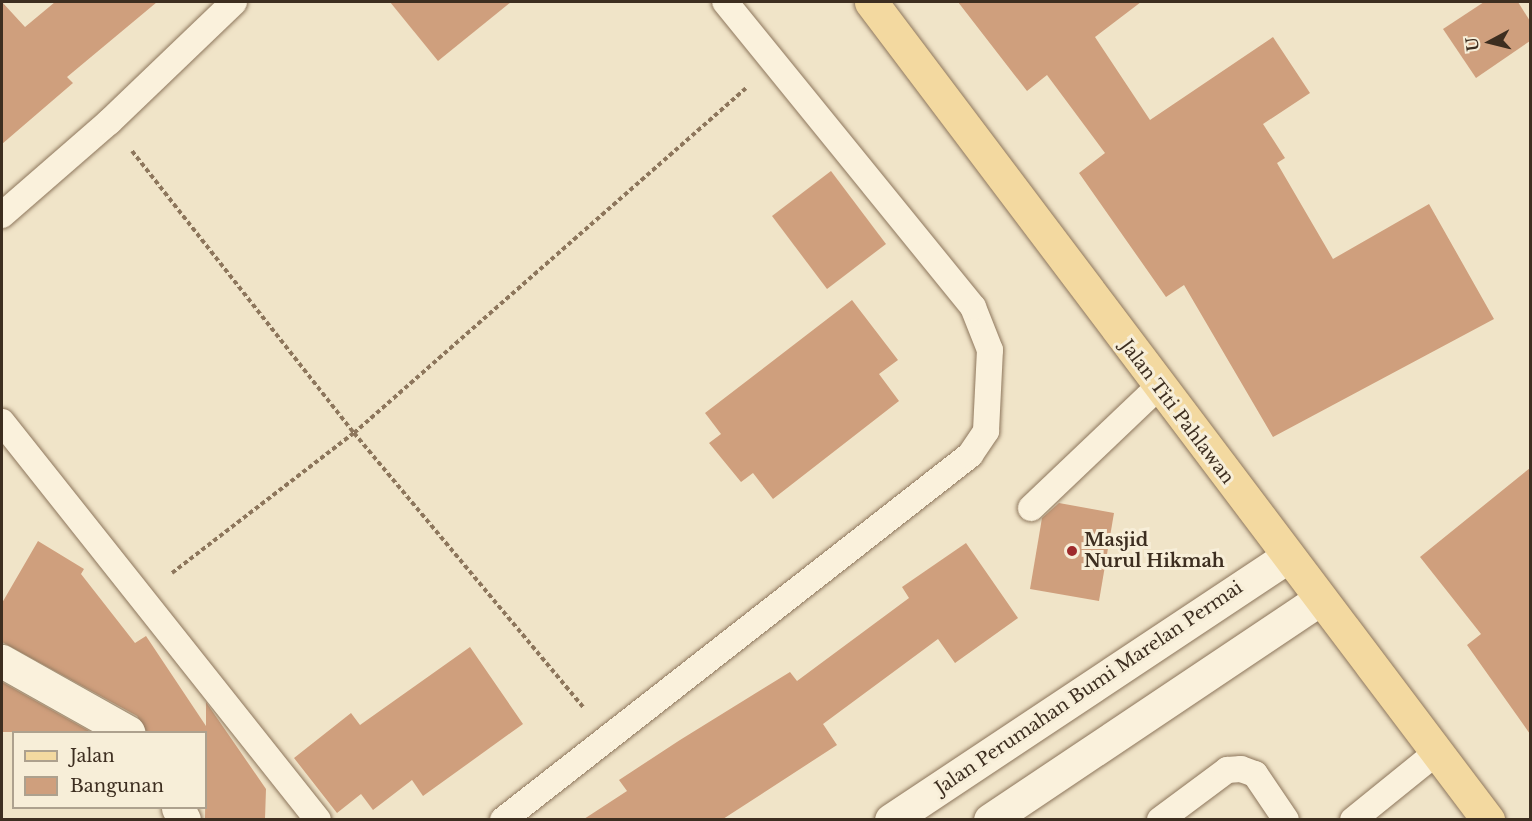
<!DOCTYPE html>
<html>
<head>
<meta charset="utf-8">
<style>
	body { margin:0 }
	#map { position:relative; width:1532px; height:821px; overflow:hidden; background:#f0e4c8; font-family:"Libre Baskerville",serif }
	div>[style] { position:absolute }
	.building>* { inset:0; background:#cf9f7d }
	.path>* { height:4px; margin-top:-2px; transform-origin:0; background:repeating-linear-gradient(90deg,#8d765c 0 4.5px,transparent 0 7.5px) }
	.roads { filter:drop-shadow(0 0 2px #8d765c) drop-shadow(0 0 2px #8d765c) }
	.lane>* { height:26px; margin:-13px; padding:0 13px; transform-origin:13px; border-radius:13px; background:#faf1dc }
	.street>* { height:33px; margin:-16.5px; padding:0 16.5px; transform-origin:16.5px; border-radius:16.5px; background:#faf1dc }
	.primary>* { height:33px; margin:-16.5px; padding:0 16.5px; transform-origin:16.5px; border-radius:16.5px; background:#f3d9a0 }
	.dots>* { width:16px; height:16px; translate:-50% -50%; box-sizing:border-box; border:3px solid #f7eed8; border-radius:50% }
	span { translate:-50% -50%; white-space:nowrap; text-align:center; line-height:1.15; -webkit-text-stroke:6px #f7eed8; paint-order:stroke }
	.street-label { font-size:18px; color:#3d2e20 }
	.poi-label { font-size:18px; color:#3d2e20; font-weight:700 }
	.left { translate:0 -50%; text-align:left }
	.frame { position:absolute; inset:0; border:3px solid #3d2e20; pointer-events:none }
	.legend { position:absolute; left:12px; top:731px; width:195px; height:78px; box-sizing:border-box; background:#f7eed8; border:2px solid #ada18e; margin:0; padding:8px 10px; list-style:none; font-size:18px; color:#3d2e20 }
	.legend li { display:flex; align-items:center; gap:12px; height:30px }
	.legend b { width:30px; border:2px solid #ada18e }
	.north { position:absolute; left:1460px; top:12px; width:60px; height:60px; -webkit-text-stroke:4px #f7eed8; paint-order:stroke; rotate:263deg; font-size:16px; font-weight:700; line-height:24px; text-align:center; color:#3d2e20 }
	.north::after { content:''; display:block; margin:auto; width:21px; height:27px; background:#3d2e20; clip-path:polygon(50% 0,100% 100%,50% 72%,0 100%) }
</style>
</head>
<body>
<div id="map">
	<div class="building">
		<i style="clip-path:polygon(2px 2px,25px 27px,55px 2px,157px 2px,67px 77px,73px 83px,2px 144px)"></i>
		<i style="clip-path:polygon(390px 2px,511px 2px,438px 61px)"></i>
		<i style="clip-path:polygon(958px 2px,1141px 2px,1095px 37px,1150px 120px,1273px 37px,1310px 93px,1263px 124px,1285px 158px,1277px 163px,1333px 259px,1429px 204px,1494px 319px,1273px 437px,1184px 285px,1166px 297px,1079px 173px,1105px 153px,1047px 75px,1027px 91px)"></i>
		<i style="clip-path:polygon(1484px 2px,1518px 2px,1530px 21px,1530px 41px,1476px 78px,1443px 29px)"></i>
		<i style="clip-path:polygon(831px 171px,886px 244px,827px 289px,772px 216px)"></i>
		<i style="clip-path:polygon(852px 300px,898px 360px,879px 374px,899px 401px,773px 499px,753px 473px,741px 482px,709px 443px,721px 434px,705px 413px)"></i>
		<i style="clip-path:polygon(1530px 468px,1530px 734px,1467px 645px,1481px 634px,1420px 557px)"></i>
		<i style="clip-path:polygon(1059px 503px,1114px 513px,1099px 601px,1030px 589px,1042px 518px)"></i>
		<i style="clip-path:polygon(38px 541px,84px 569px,81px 574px,135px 643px,146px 636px,206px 726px,206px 702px,266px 789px,265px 819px,205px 819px,206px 732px,147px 732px,137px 716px,2px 642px,2px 603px)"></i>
		<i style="clip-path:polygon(966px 543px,1018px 618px,955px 663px,938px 639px,823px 724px,837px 745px,723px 819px,584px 819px,627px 791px,619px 780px,680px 740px,790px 672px,797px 681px,909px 598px,902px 587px)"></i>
		<i style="clip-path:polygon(470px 647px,523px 724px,423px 796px,412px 780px,373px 810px,361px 794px,337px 813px,294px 758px,351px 713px,360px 725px)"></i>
		<i style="clip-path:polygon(2px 682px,91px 732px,2px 732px)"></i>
	</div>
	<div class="path">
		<i style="left:132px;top:151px;width:359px;rotate:51.8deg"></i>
		<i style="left:354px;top:433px;width:357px;rotate:50.1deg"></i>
		<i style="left:172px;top:573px;width:230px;rotate:-37.6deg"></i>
		<i style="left:354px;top:433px;width:522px;rotate:-41.35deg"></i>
	</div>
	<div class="roads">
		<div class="lane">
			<i style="left:2px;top:215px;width:142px;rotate:-41deg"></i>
			<i style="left:109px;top:122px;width:173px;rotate:-43.8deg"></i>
			<i style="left:2px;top:422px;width:508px;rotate:51.55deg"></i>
			<i style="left:1031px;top:508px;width:174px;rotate:-43.6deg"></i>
			<i style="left:503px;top:820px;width:593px;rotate:-38.01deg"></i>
			<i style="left:970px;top:455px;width:29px;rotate:-56deg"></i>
			<i style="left:986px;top:431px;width:81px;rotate:-87.2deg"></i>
			<i style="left:990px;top:350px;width:46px;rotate:-111.6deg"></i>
			<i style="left:973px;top:307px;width:393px;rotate:-129.1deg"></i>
			<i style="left:1160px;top:820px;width:84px;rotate:-36.7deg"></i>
			<i style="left:1227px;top:770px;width:14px;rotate:-4deg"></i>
			<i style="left:1241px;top:769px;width:15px;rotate:20deg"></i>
			<i style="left:1255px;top:774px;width:55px;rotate:56deg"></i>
			<i style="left:1353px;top:820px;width:108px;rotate:-39deg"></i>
		</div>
		<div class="street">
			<i style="left:2px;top:661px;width:145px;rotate:29.4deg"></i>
			<i style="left:178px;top:808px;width:13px;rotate:63deg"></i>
			<i style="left:891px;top:820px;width:475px;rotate:-33.6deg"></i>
			<i style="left:990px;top:820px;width:397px;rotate:-33.8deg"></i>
		</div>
		<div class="primary">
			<i style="left:871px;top:2px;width:1025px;rotate:52.97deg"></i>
		</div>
	</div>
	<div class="dots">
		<i style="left:1072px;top:551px;background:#9e2a2b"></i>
	</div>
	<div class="street-label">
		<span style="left:1177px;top:412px;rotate:53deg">Jalan Titi Pahlawan</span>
		<span style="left:1089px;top:688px;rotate:-34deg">Jalan Perumahan Bumi Marelan Permai</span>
	</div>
	<div class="poi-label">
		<span class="left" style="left:1084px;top:551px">Masjid<br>Nurul Hikmah</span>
	</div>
	<div class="frame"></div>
	<ul class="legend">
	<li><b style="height:8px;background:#f3d9a0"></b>Jalan</li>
	<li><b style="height:16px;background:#cf9f7d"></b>Bangunan</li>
	</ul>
	<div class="north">U</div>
</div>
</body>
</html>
